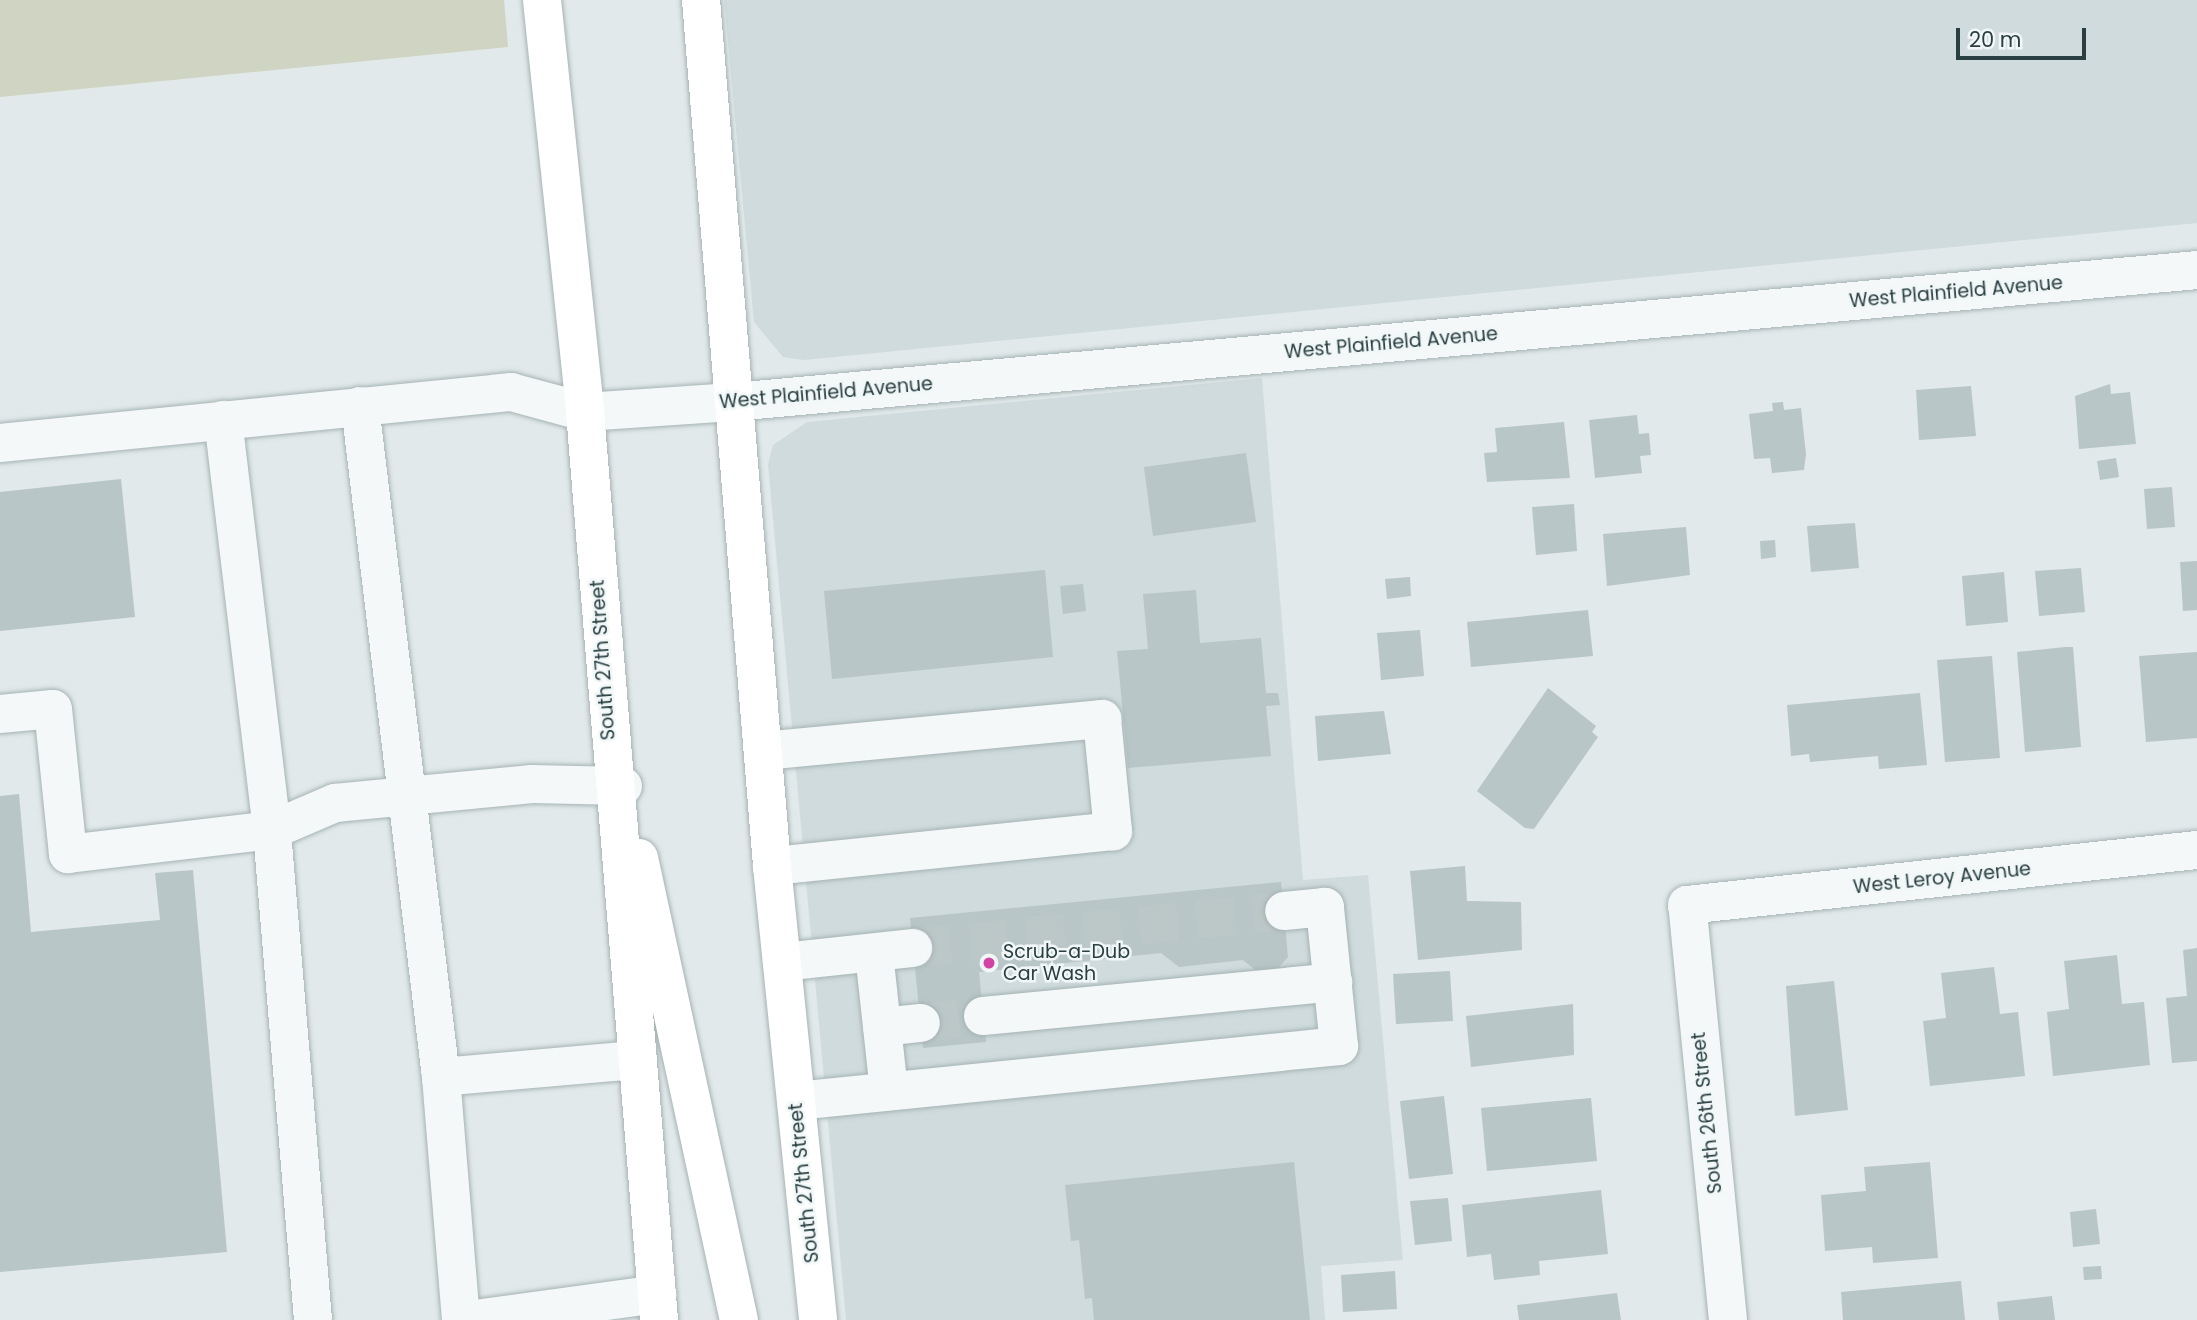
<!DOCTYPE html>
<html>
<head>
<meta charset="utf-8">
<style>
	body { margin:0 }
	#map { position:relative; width:2197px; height:1320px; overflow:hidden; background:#e1e9ea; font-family:Poppins,sans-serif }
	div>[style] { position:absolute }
	.built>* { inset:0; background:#cfdbdc }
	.green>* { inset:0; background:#d0d4c2 }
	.building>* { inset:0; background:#b8c6c7 }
	.minor-tunnel>* { height:38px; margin-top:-19px; transform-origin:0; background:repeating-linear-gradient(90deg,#bcc7c8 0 38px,transparent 0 57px) }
	.roads { filter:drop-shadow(0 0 2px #a6b3b4) drop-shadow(0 0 2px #a6b3b4) }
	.minor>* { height:38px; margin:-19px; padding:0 19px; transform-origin:19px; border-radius:19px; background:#f4f8f8 }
	.major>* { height:38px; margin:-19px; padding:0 19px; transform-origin:19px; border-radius:19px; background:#fff }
	.dots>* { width:19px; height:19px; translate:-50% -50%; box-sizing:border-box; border:4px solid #f1f7f7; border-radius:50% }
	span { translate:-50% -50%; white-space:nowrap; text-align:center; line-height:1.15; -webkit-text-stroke:5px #f1f7f7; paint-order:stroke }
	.street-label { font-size:19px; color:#293f42 }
	.poi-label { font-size:19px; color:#293f42 }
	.left { translate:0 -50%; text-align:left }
	.scale { position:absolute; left:1956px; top:28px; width:130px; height:32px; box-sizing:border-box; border:4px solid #293f42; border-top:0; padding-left:9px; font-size:21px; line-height:24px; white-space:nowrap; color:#293f42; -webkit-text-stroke:5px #f1f7f7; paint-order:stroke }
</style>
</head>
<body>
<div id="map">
	<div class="built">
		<i style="clip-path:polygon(724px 0,2197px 0,2197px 223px,804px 360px,783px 357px,754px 322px)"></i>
		<i style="clip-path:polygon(1262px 378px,1303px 880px,1368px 875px,1403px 1260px,1321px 1266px,1325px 1320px,846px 1320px,768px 464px,773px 445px,807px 422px)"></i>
	</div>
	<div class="green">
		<i style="clip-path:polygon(0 0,504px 0,508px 47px,0 97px)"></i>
	</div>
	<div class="building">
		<i style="clip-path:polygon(2110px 384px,2111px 394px,2130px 392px,2136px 444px,2079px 449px,2075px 396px)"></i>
		<i style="clip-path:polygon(1971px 386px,1976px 436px,1919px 440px,1916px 390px)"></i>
		<i style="clip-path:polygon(1783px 402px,1784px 410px,1801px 408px,1806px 454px,1804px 470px,1772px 473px,1770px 458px,1754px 459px,1749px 414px,1773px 411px,1772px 403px)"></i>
		<i style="clip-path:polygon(1637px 415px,1639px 434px,1649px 433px,1651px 455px,1640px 456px,1642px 473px,1595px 478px,1589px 420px)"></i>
		<i style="clip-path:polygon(1564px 422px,1570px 478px,1487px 482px,1484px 453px,1497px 452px,1495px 428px)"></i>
		<i style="clip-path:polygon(1246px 453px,1256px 522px,1153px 536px,1144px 467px)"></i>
		<i style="clip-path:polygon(2116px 458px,2119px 477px,2100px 480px,2097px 461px)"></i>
		<i style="clip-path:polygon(121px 479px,135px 617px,0 631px,0 492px)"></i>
		<i style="clip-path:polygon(2172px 487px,2175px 527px,2147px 529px,2144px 489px)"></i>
		<i style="clip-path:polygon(1574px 504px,1577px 551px,1536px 555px,1532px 507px)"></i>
		<i style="clip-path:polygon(1855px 523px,1859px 568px,1811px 572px,1807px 526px)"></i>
		<i style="clip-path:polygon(1686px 527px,1690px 575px,1607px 586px,1603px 534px)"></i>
		<i style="clip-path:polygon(1775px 540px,1776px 557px,1761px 559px,1760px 541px)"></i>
		<i style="clip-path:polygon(2197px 561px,2197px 610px,2183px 611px,2180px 562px)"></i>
		<i style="clip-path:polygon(2081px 568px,2085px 612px,2039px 616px,2035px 571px)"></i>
		<i style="clip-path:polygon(1045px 570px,1053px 657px,832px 679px,824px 591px)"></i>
		<i style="clip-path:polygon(2004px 572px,2008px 622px,1966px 626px,1962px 576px)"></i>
		<i style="clip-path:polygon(1410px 577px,1411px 596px,1387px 599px,1385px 579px)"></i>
		<i style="clip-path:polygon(1083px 584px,1086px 611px,1063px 614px,1060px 586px)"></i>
		<i style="clip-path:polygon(1196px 590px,1200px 643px,1261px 638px,1266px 693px,1278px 693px,1280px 705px,1266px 706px,1271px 756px,1128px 768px,1117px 651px,1148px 649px,1143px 594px)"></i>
		<i style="clip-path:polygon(1588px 610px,1593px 656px,1471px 667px,1467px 622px)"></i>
		<i style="clip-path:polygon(1420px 630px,1424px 676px,1381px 680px,1377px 633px)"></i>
		<i style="clip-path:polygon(2065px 647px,2073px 647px,2081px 747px,2025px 752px,2017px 652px)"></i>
		<i style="clip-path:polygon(2197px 652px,2197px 738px,2146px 742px,2139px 656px)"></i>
		<i style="clip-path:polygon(1992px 656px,2000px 758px,1945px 762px,1937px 660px)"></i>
		<i style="clip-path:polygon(1548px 688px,1596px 726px,1592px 732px,1598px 737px,1534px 829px,1525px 828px,1477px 791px)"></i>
		<i style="clip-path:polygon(1920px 693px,1927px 765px,1879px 769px,1878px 756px,1810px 762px,1809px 754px,1791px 756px,1787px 705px)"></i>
		<i style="clip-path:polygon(1384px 711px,1391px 754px,1318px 761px,1315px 716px)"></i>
		<i style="clip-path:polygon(19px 794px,31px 932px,160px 920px,155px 873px,193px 870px,227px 1252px,0 1272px,0 796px)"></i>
		<i style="clip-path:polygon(1465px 866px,1467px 901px,1521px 902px,1522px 950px,1418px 960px,1410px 871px)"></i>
		<i style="clip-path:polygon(1281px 882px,1288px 957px,1275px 972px,1259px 973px,1243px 960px,1179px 967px,1161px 953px,979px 972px,986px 1042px,923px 1048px,910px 918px)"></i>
		<i style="clip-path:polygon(2197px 948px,2197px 1061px,2172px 1063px,2166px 998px,2187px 996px,2183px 950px)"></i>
		<i style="clip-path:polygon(2117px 955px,2122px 1004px,2144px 1002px,2150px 1065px,2053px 1076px,2047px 1012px,2069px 1009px,2064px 961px)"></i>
		<i style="clip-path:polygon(1994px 967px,2000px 1014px,2018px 1012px,2025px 1076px,1930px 1086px,1923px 1021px,1946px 1018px,1941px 973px)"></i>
		<i style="clip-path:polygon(1450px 971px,1453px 1021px,1396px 1024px,1393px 974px)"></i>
		<i style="clip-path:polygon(1834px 981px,1848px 1110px,1795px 1116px,1786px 986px)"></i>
		<i style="clip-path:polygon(1573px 1004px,1574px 1055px,1471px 1067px,1466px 1016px)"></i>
		<i style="clip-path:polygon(1444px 1096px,1453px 1174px,1409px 1179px,1400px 1101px)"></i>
		<i style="clip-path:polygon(1591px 1098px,1597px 1161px,1487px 1171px,1481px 1108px)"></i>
		<i style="clip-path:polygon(1294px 1162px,1310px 1320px,1094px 1320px,1092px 1298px,1085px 1299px,1079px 1240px,1071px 1241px,1065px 1185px)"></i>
		<i style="clip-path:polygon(1930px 1162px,1938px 1258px,1873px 1263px,1872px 1247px,1825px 1251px,1821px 1195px,1866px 1191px,1864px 1167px)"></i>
		<i style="clip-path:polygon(1601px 1190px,1608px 1254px,1539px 1261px,1540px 1275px,1494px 1280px,1491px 1254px,1467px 1257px,1462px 1205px)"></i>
		<i style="clip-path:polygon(1448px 1198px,1452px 1241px,1415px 1245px,1410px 1201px)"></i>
		<i style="clip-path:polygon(2096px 1209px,2100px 1244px,2073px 1247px,2070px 1212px)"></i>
		<i style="clip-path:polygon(2101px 1266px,2102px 1279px,2084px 1280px,2083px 1267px)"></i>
		<i style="clip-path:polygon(1395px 1271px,1397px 1309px,1343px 1312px,1341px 1275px)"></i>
		<i style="clip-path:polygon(1961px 1281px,1965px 1320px,1843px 1320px,1841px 1292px)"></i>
		<i style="clip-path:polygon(1617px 1293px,1621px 1320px,1519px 1320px,1517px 1305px)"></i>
		<i style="clip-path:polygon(2052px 1296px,2055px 1320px,1999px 1320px,1997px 1302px)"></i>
	</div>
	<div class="minor-tunnel">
		<i style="left:913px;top:948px;width:373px;rotate:-5.7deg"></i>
		<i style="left:921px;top:1023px;width:62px;rotate:-6.4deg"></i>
	</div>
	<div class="roads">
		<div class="minor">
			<i style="left:360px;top:406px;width:676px;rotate:83.12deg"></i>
			<i style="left:0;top:443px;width:514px;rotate:-5.7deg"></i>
			<i style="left:511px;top:392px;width:77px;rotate:15.1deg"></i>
			<i style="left:585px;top:412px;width:148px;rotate:-3.9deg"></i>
			<i style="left:733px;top:402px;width:1470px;rotate:-5.15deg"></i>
			<i style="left:0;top:714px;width:53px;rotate:-5.4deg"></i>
			<i style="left:53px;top:709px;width:146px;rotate:84.1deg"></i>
			<i style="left:68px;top:854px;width:205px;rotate:-6.7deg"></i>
			<i style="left:272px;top:830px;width:413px;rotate:-96.8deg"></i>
			<i style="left:763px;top:751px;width:341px;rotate:-5.4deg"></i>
			<i style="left:1102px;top:719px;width:113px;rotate:84.4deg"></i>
			<i style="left:1113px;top:831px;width:343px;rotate:174.1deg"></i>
			<i style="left:874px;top:953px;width:139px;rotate:83.8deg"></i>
			<i style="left:782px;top:962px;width:132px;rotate:-6.1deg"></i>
			<i style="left:983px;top:1016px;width:352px;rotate:-5.5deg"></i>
			<i style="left:882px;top:1027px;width:39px;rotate:-6deg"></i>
			<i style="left:796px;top:1101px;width:546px;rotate:-5.78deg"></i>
			<i style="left:1339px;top:1046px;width:140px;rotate:-95.8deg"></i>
			<i style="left:1325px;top:907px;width:41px;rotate:174.4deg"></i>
			<i style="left:313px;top:1320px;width:492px;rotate:-94.8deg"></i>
			<i style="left:272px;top:830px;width:69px;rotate:-23.2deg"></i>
			<i style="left:335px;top:803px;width:198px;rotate:-5.5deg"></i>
			<i style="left:532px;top:784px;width:91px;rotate:1.3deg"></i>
			<i style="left:461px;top:1320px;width:244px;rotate:-94.7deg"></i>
			<i style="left:441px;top:1077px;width:196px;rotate:-5deg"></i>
			<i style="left:468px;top:1320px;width:191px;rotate:-7.8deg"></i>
			<i style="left:1728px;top:1320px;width:417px;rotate:-95.6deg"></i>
			<i style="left:1687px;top:905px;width:513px;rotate:-6.16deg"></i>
		</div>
		<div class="major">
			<i style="left:542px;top:0;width:414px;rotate:84deg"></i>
			<i style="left:585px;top:412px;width:911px;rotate:85.34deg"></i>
			<i style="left:701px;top:0;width:869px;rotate:85.31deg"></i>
			<i style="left:772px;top:866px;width:456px;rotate:84.2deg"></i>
			<i style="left:639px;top:858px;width:473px;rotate:77.8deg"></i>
		</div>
	</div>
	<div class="dots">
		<i style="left:989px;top:963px;background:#d144a4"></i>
	</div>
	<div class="street-label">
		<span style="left:1956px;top:292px;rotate:-5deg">West Plainfield Avenue</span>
		<span style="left:1391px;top:343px;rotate:-5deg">West Plainfield Avenue</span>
		<span style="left:826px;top:393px;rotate:-5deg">West Plainfield Avenue</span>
		<span style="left:603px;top:660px;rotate:-94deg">South 27th Street</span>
		<span style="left:1942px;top:878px;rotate:-6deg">West Leroy Avenue</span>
		<span style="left:1707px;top:1113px;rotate:-96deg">South 26th Street</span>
		<span style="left:804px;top:1183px;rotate:-96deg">South 27th Street</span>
	</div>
	<div class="poi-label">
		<span class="left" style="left:1003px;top:963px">Scrub-a-Dub<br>Car Wash</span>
	</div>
	<div class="scale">20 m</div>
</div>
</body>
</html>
